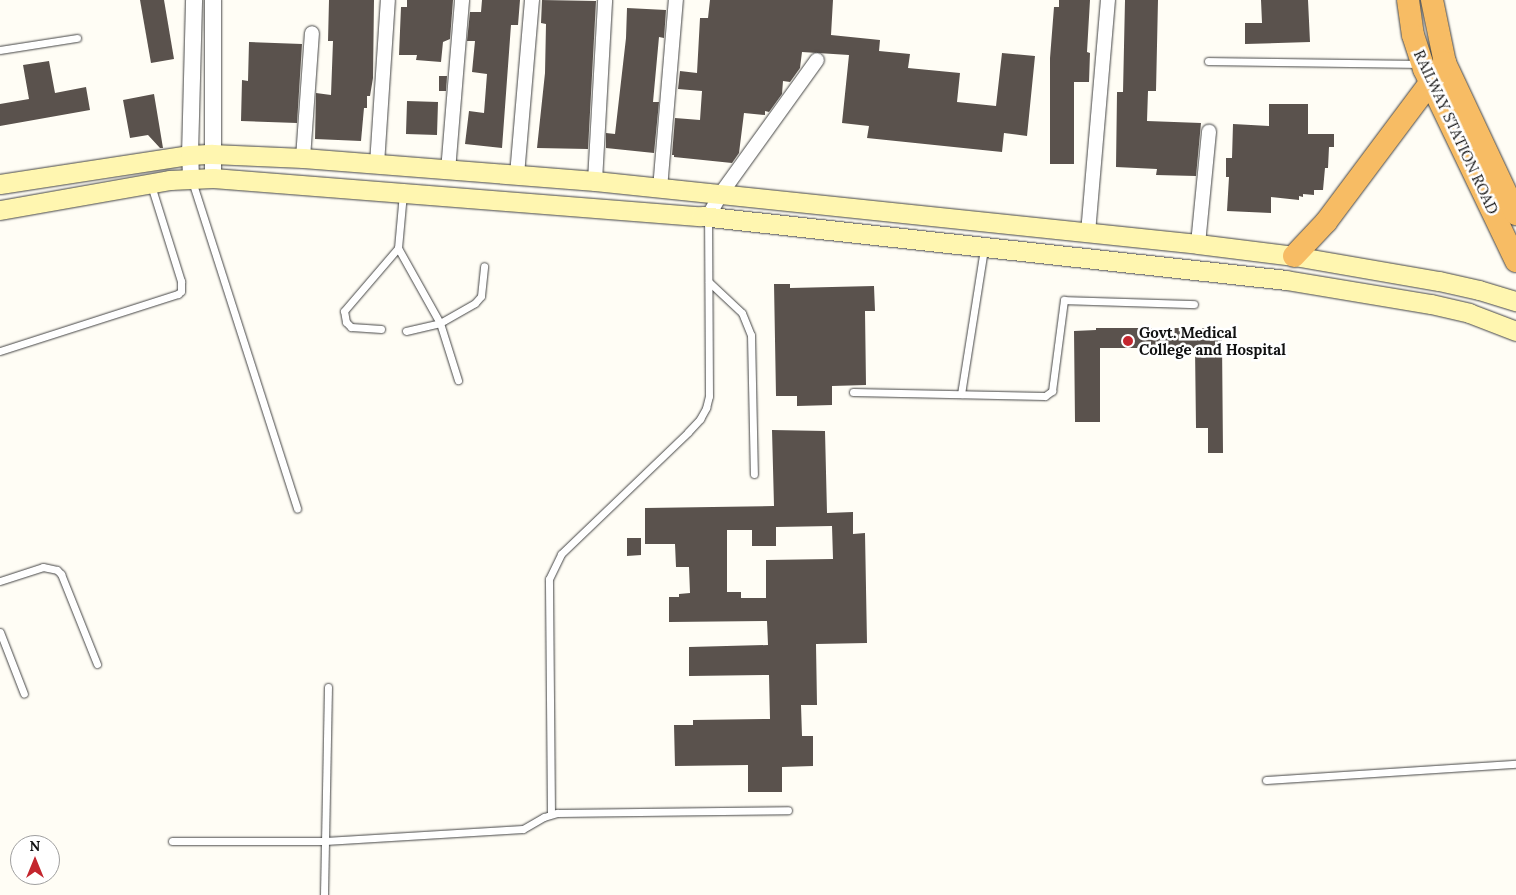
<!DOCTYPE html>
<html>
<head>
<meta charset="utf-8">
<style>
	body { margin:0 }
	#map { position:relative; width:1516px; height:895px; overflow:hidden; background:#fffdf5; font-family:Lora,serif }
	div>[style] { position:absolute }
	.building>* { inset:0; background:#5a524d }
	.roads { filter:drop-shadow(0 0 1px #444) drop-shadow(0 0 1px #444) }
	.service>* { height:7px; margin:-3.5px; padding:0 3.5px; transform-origin:3.5px; border-radius:3.5px; background:#fff }
	.minor>* { height:14px; margin:-7px; padding:0 7px; transform-origin:7px; border-radius:7px; background:#fff }
	.tertiary>* { height:16px; margin:-8px; padding:0 8px; transform-origin:8px; border-radius:8px; background:#fff }
	.secondary>* { height:19px; margin:-9.5px; padding:0 9.5px; transform-origin:9.5px; border-radius:9.5px; background:#fff6b0 }
	.trunk>* { height:22px; margin:-11px; padding:0 11px; transform-origin:11px; border-radius:11px; background:#f7bc64 }
	.dots>* { width:14px; height:14px; translate:-50% -50%; box-sizing:border-box; border:2px solid #fff; border-radius:50% }
	span { translate:-50% -50%; white-space:nowrap; text-align:center; line-height:1.15; -webkit-text-stroke:5px #fff; paint-order:stroke }
	.street-label { font-size:15px; color:#111 }
	.poi-label { font-size:15px; color:#111; font-weight:700 }
	.left { translate:0 -50%; text-align:left }
	.north { position:absolute; left:10px; top:835px; width:50px; height:50px; box-sizing:border-box; background:#fff; border:1px solid #a0a0a0; border-radius:50%; rotate:0deg; font-size:14px; font-weight:700; line-height:20px; text-align:center; color:#111 }
	.north::after { content:''; display:block; margin:auto; width:18px; height:22px; background:#c4262e; clip-path:polygon(50% 0,100% 100%,50% 72%,0 100%) }
</style>
</head>
<body>
<div id="map">
	<div class="building">
		<i style="clip-path:polygon(140px 0,164px 0,174px 59px,151px 63px)"></i>
		<i style="clip-path:polygon(329px 0,374px 0,373px 78px,370px 96px,367px 96px,367px 108px,364px 108px,361px 141px,315px 139px,316px 93px,331px 95px,333px 41px,328px 41px)"></i>
		<i style="clip-path:polygon(407px 0,453px 0,450px 39px,443px 42px,441px 62px,416px 60px,417px 55px,399px 55px,401px 7px,407px 7px)"></i>
		<i style="clip-path:polygon(482px 0,520px 0,518px 25px,511px 25px,502px 148px,465px 144px,469px 111px,484px 113px,487px 74px,472px 72px,475px 41px,467px 41px,470px 12px,481px 12px)"></i>
		<i style="clip-path:polygon(542px 0,596px 1px,588px 149px,537px 148px,545px 73px,546px 24px,541px 23px)"></i>
		<i style="clip-path:polygon(710px 0,833px 0,831px 35px,880px 40px,879px 51px,910px 54px,908px 68px,960px 73px,957px 102px,996px 106px,1002px 53px,1035px 56px,1027px 136px,1004px 133px,1002px 152px,867px 138px,869px 126px,842px 123px,849px 55px,802px 52px,800px 68px,790px 82px,783px 81px,782px 94px,769px 112px,765px 111px,765px 115px,744px 113px,739px 153px,732px 163px,674px 157px,674px 155px,672px 155px,675px 118px,700px 120px,702px 91px,678px 89px,680px 71px,697px 73px,700px 18px,708px 18px)"></i>
		<i style="clip-path:polygon(1059px 0,1090px 0,1087px 52px,1090px 53px,1089px 82px,1074px 82px,1074px 164px,1050px 164px,1050px 58px,1054px 7px,1059px 7px)"></i>
		<i style="clip-path:polygon(1125px 0,1158px 0,1156px 91px,1148px 91px,1147px 121px,1201px 123px,1196px 176px,1156px 175px,1157px 169px,1116px 167px,1117px 92px,1123px 92px)"></i>
		<i style="clip-path:polygon(1261px 0,1308px 0,1310px 42px,1245px 44px,1245px 23px,1262px 23px)"></i>
		<i style="clip-path:polygon(627px 8px,666px 10px,664px 38px,659px 37px,653px 102px,659px 102px,654px 153px,606px 148px,606px 133px,615px 134px,626px 38px)"></i>
		<i style="clip-path:polygon(249px 42px,302px 44px,297px 123px,241px 121px,242px 80px,248px 81px)"></i>
		<i style="clip-path:polygon(49px 61px,55px 93px,86px 87px,90px 110px,0 126px,0 104px,29px 99px,23px 65px)"></i>
		<i style="clip-path:polygon(439px 76px,447px 76px,446px 91px,439px 91px)"></i>
		<i style="clip-path:polygon(154px 94px,163px 148px,160px 148px,148px 135px,130px 138px,123px 100px)"></i>
		<i style="clip-path:polygon(407px 101px,438px 102px,437px 135px,406px 134px)"></i>
		<i style="clip-path:polygon(1269px 104px,1308px 104px,1308px 134px,1334px 134px,1334px 147px,1329px 147px,1328px 168px,1325px 168px,1323px 190px,1314px 190px,1314px 195px,1303px 194px,1303px 197px,1299px 196px,1299px 200px,1271px 197px,1271px 213px,1227px 211px,1229px 177px,1226px 177px,1226px 158px,1232px 158px,1233px 124px,1269px 126px)"></i>
		<i style="clip-path:polygon(774px 284px,790px 284px,790px 288px,874px 286px,875px 311px,865px 311px,866px 385px,832px 386px,832px 405px,797px 406px,797px 396px,776px 396px)"></i>
		<i style="clip-path:polygon(1096px 328px,1217px 328px,1217px 340px,1222px 340px,1223px 453px,1208px 453px,1208px 428px,1196px 428px,1195px 348px,1100px 348px,1100px 422px,1075px 422px,1074px 331px,1096px 330px)"></i>
		<i style="clip-path:polygon(evenodd,772px 430px,825px 431px,827px 513px,853px 512px,853px 534px,865px 533px,867px 643px,816px 644px,817px 705px,801px 705px,802px 736px,813px 736px,813px 766px,782px 767px,782px 792px,748px 792px,748px 765px,675px 766px,674px 725px,693px 725px,693px 720px,770px 719px,769px 675px,689px 676px,689px 647px,768px 645px,767px 621px,669px 622px,669px 597px,679px 597px,679px 594px,690px 593px,689px 567px,676px 567px,675px 544px,645px 544px,645px 508px,774px 506px,772px 430px,832px 526px,833px 559px,766px 560px,766px 598px,741px 598px,741px 592px,727px 592px,727px 530px,752px 530px,752px 546px,776px 546px,776px 527px,832px 526px)"></i>
		<i style="clip-path:polygon(627px 538px,641px 538px,641px 555px,627px 556px)"></i>
	</div>
	<div class="roads">
		<div class="service">
			<i style="left:0;top:50px;width:78px;rotate:-8.9deg"></i>
			<i style="left:1208px;top:61px;width:210px;rotate:0.8deg"></i>
			<i style="left:192px;top:181px;width:344px;rotate:72.2deg"></i>
			<i style="left:398px;top:248px;width:86px;rotate:60.8deg"></i>
			<i style="left:440px;top:323px;width:60px;rotate:72.5deg"></i>
			<i style="left:709px;top:282px;width:45px;rotate:43.2deg"></i>
			<i style="left:742px;top:313px;width:24px;rotate:68deg"></i>
			<i style="left:751px;top:335px;width:139px;rotate:88.8deg"></i>
			<i style="left:381px;top:329px;width:30px;rotate:-176deg"></i>
			<i style="left:351px;top:327px;width:7px;rotate:-135deg"></i>
			<i style="left:346px;top:322px;width:11px;rotate:-100deg"></i>
			<i style="left:344px;top:311px;width:83px;rotate:-49.4deg"></i>
			<i style="left:398px;top:248px;width:55px;rotate:-84.8deg"></i>
			<i style="left:406px;top:331px;width:35px;rotate:-13deg"></i>
			<i style="left:440px;top:323px;width:40px;rotate:-29.7deg"></i>
			<i style="left:475px;top:303px;width:9px;rotate:-49deg"></i>
			<i style="left:481px;top:296px;width:30px;rotate:-84deg"></i>
			<i style="left:0;top:351px;width:187px;rotate:-17.8deg"></i>
			<i style="left:178px;top:294px;width:4px;rotate:-45deg"></i>
			<i style="left:181px;top:291px;width:10px;rotate:-90deg"></i>
			<i style="left:181px;top:281px;width:101px;rotate:-107.4deg"></i>
			<i style="left:853px;top:392px;width:192px;rotate:1.2deg"></i>
			<i style="left:1045px;top:396px;width:9px;rotate:-36deg"></i>
			<i style="left:1052px;top:391px;width:92px;rotate:-82.5deg"></i>
			<i style="left:1064px;top:300px;width:130px;rotate:1.8deg"></i>
			<i style="left:961px;top:394px;width:148px;rotate:-81deg"></i>
			<i style="left:0;top:581px;width:45px;rotate:-18deg"></i>
			<i style="left:43px;top:567px;width:14px;rotate:12deg"></i>
			<i style="left:57px;top:570px;width:6px;rotate:45deg"></i>
			<i style="left:61px;top:574px;width:97px;rotate:68.2deg"></i>
			<i style="left:0;top:632px;width:66px;rotate:68.8deg"></i>
			<i style="left:1266px;top:780px;width:251px;rotate:-3.7deg"></i>
			<i style="left:551px;top:814px;width:235px;rotate:-90.5deg"></i>
			<i style="left:549px;top:579px;width:28px;rotate:-64deg"></i>
			<i style="left:561px;top:554px;width:176px;rotate:-43.8deg"></i>
			<i style="left:688px;top:432px;width:18px;rotate:-47deg"></i>
			<i style="left:700px;top:419px;width:13px;rotate:-61deg"></i>
			<i style="left:706px;top:408px;width:12px;rotate:-76deg"></i>
			<i style="left:709px;top:396px;width:179px;rotate:-90.3deg"></i>
			<i style="left:172px;top:841px;width:153px"></i>
			<i style="left:325px;top:841px;width:198px;rotate:-3.5deg"></i>
			<i style="left:523px;top:829px;width:24px;rotate:-30deg"></i>
			<i style="left:544px;top:817px;width:14px;rotate:-17deg"></i>
			<i style="left:557px;top:813px;width:231px;rotate:-0.7deg"></i>
			<i style="left:324px;top:895px;width:208px;rotate:-88.9deg"></i>
		</div>
		<div class="minor">
			<i style="left:303px;top:158px;width:125px;rotate:-85.9deg"></i>
			<i style="left:377px;top:164px;width:164px;rotate:-86.2deg"></i>
			<i style="left:448px;top:171px;width:172px;rotate:-85.3deg"></i>
			<i style="left:517px;top:175px;width:176px;rotate:-85.1deg"></i>
			<i style="left:595px;top:181px;width:181px;rotate:-86.8deg"></i>
			<i style="left:660px;top:189px;width:190px;rotate:-85.2deg"></i>
			<i style="left:708px;top:217px;width:25px;rotate:-61deg"></i>
			<i style="left:720px;top:195px;width:166px;rotate:-54.3deg"></i>
			<i style="left:1088px;top:233px;width:234px;rotate:-85.1deg"></i>
			<i style="left:1198px;top:244px;width:113px;rotate:-84.4deg"></i>
		</div>
		<div class="tertiary">
			<i style="left:213px;top:0;width:178px;rotate:90deg"></i>
			<i style="left:191px;top:178px;width:23px;rotate:-92deg"></i>
			<i style="left:190px;top:155px;width:155px;rotate:-88.5deg"></i>
		</div>
		<div class="secondary">
			<i style="left:0;top:184px;width:192px;rotate:-8.7deg"></i>
			<i style="left:190px;top:155px;width:22px;rotate:-3deg"></i>
			<i style="left:212px;top:154px;width:91px;rotate:2.5deg"></i>
			<i style="left:303px;top:158px;width:293px;rotate:4.5deg"></i>
			<i style="left:595px;top:181px;width:606px;rotate:5.96deg"></i>
			<i style="left:1198px;top:244px;width:97px;rotate:7.1deg"></i>
			<i style="left:1294px;top:256px;width:147px;rotate:9.8deg"></i>
			<i style="left:1439px;top:281px;width:41px;rotate:12.7deg"></i>
			<i style="left:1479px;top:290px;width:39px;rotate:17deg"></i>
			<i style="left:0;top:210px;width:173px;rotate:-10deg"></i>
			<i style="left:170px;top:180px;width:43px;rotate:-2.7deg"></i>
			<i style="left:213px;top:178px;width:489px;rotate:4.5deg"></i>
			<i style="left:701px;top:216px;width:588px;rotate:6.24deg"></i>
			<i style="left:1286px;top:280px;width:147px;rotate:9.4deg"></i>
			<i style="left:1431px;top:304px;width:39px;rotate:13deg"></i>
			<i style="left:1469px;top:313px;width:50px;rotate:21deg"></i>
		</div>
		<div class="trunk">
			<i style="left:1408px;top:0;width:35px;rotate:82deg"></i>
			<i style="left:1413px;top:35px;width:36px;rotate:72deg"></i>
			<i style="left:1424px;top:69px;width:213px;rotate:64.4deg"></i>
			<i style="left:1432px;top:0;width:64px;rotate:78.3deg"></i>
			<i style="left:1445px;top:63px;width:167px;rotate:64.8deg"></i>
			<i style="left:1294px;top:256px;width:47px;rotate:-46.7deg"></i>
			<i style="left:1326px;top:222px;width:199px;rotate:-53.2deg"></i>
		</div>
	</div>
	<div class="dots">
		<i style="left:1128px;top:341px;background:#c4262e"></i>
	</div>
	<div class="street-label">
		<span style="left:1456px;top:132px;rotate:65deg">RAILWAY STATION ROAD</span>
	</div>
	<div class="poi-label">
		<span class="left" style="left:1139px;top:341px">Govt. Medical<br>College and Hospital</span>
	</div>
	<div class="north">N</div>
</div>
</body>
</html>
